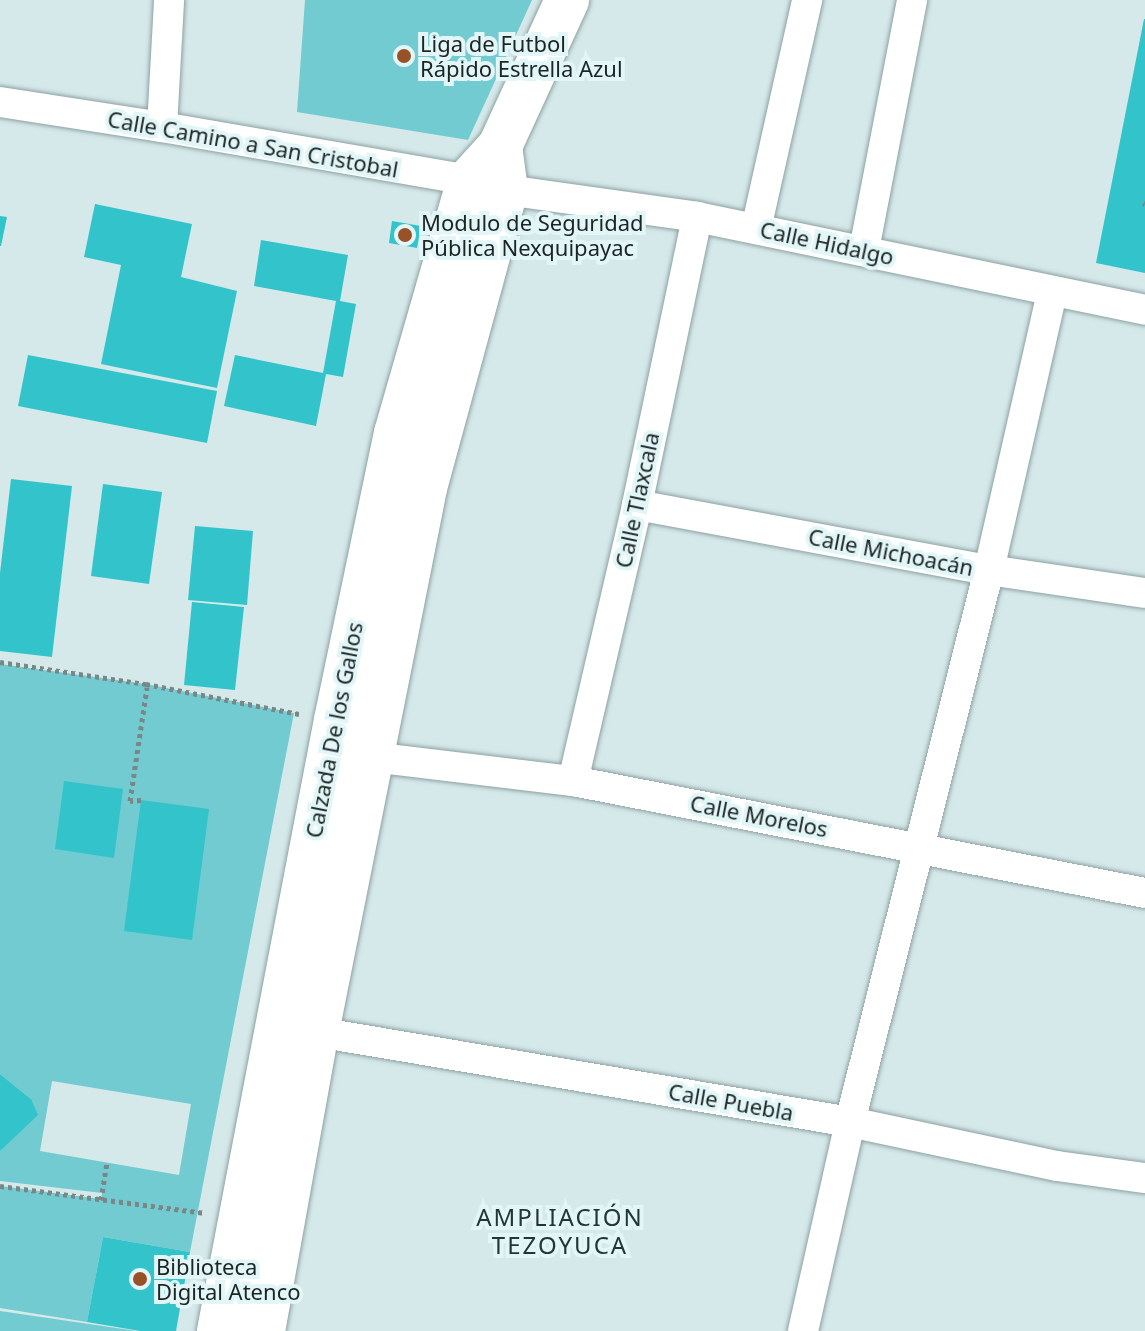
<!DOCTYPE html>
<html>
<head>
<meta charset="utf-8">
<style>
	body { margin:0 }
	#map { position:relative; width:1145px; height:1331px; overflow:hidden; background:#d5e9ea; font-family:"Noto Sans",sans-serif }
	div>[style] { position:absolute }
	.green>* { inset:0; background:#72cbd0 }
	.building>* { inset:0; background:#33c3ca }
	.path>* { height:5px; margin-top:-2.5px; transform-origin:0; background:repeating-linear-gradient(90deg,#798787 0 4px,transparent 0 8px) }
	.roads { filter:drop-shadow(0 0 2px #8ea1a2) drop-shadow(0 0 2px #8ea1a2) }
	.street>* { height:30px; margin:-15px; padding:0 15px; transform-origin:15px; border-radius:15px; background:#fff }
	.secondary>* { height:44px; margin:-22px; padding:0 22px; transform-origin:22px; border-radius:22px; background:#fff }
	.dots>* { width:22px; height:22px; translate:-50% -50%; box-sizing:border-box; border:4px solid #e2f6f7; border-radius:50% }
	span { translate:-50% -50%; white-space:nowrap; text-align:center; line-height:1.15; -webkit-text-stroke:8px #e2f6f7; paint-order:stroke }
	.poi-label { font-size:22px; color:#1d2424 }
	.left { translate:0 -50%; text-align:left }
	.street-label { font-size:22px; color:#1d2424 }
	.neighbourhood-label { font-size:24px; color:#253536; letter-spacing:2px }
</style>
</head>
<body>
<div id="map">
	<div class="green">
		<i style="clip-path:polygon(305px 0,532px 0,468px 140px,297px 112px)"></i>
		<i style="clip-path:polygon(evenodd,0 664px,146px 684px,294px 713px,190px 1252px,103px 1237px,87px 1322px,0 1308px,0 1186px,101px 1199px,102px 1193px,0 1181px,0 1151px,31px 1099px,0 1074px,0 664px,52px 1081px,191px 1104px,179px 1175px,40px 1151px,52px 1081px)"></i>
		<i style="clip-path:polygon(0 1311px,137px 1331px,0 1331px)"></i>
	</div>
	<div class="building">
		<i style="clip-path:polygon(1144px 19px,1145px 19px,1145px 273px,1096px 263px)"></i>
		<i style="clip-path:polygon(95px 204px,192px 224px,181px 277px,237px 291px,217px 388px,101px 364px,121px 265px,84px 257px)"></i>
		<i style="clip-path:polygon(0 216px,7px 217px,1px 246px,0 246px)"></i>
		<i style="clip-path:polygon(392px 221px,421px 226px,417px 248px,389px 243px)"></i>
		<i style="clip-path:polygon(261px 240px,348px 255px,340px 301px,356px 304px,343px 377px,326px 374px,316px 426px,224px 406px,235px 355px,323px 373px,336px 301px,254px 286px)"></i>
		<i style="clip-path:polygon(28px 355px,217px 391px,207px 443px,18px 406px)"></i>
		<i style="clip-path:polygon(11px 479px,72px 486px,52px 657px,0 651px,0 573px)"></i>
		<i style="clip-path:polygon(103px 484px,162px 492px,149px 584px,91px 576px)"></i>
		<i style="clip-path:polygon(195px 526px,253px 531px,247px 605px,188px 600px)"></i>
		<i style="clip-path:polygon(192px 602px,244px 607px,235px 690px,184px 685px)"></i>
		<i style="clip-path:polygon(64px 781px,123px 789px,114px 858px,55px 849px)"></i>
		<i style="clip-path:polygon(141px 800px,209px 809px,192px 940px,124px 931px)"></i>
		<i style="clip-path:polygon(0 1074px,31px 1099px,38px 1115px,0 1151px)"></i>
		<i style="clip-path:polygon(103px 1237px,190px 1252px,176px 1331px,140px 1331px,87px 1322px)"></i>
	</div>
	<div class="path">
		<i style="left:1143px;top:203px;width:2px;rotate:27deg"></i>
		<i style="left:0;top:662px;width:148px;rotate:8.6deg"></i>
		<i style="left:146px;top:684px;width:156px;rotate:11.1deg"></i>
		<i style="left:141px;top:800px;width:11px;rotate:175deg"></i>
		<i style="left:130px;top:801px;width:115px;rotate:-81.5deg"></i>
		<i style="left:0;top:1186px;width:207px;rotate:7.5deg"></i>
		<i style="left:101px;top:1200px;width:37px;rotate:-81deg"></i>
	</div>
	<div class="roads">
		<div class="street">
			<i style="left:0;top:102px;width:164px;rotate:8.8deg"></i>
			<i style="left:162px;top:127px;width:312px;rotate:9.8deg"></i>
			<i style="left:469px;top:180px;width:38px;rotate:15deg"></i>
			<i style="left:506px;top:190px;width:193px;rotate:8deg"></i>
			<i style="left:697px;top:217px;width:458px;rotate:11.7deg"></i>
			<i style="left:162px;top:127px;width:127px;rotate:-86.8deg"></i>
			<i style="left:756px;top:229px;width:235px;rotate:-77.4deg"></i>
			<i style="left:864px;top:250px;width:255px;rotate:-79.1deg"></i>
			<i style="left:637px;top:505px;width:358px;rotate:10.5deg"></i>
			<i style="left:989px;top:570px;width:158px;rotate:8.4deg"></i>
			<i style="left:371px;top:757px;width:203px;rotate:6.8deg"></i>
			<i style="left:573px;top:781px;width:583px;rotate:11.08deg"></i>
			<i style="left:573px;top:781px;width:283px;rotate:-76.9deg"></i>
			<i style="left:637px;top:505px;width:294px;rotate:-78.2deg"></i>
			<i style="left:317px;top:1032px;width:541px;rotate:9.58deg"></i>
			<i style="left:850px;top:1122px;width:212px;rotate:12deg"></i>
			<i style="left:1057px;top:1166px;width:89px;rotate:7.8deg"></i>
			<i style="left:803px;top:1331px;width:214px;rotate:-77.3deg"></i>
			<i style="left:850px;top:1122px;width:569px;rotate:-75.87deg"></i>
			<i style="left:989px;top:570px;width:284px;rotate:-77.2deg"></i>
		</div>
		<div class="secondary">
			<i style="left:219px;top:1331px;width:622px;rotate:-79.16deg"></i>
			<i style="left:336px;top:720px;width:293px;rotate:-78.2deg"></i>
			<i style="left:396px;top:433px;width:263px;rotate:-73.9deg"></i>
			<i style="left:469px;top:180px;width:46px;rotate:-47.6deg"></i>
			<i style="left:500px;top:146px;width:161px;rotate:-65.3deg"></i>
			<i style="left:263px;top:1331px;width:304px;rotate:-79.8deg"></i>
			<i style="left:317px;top:1032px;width:555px;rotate:-78.77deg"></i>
			<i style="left:425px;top:488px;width:309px;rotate:-74.8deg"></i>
			<i style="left:506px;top:190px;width:44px;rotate:-97.8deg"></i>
		</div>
	</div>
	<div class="dots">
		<i style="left:404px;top:56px;background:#975227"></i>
		<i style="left:405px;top:235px;background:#975227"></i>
		<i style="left:140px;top:1279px;background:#975227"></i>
	</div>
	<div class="poi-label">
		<span class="left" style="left:420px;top:56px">Liga de Futbol<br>Rápido Estrella Azul</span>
		<span class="left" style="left:421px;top:235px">Modulo de Seguridad<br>Pública Nexquipayac</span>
		<span class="left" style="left:156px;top:1279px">Biblioteca<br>Digital Atenco</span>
	</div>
	<div class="street-label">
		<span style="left:253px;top:144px;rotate:10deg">Calle Camino a San Cristobal</span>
		<span style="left:827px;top:243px;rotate:12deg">Calle Hidalgo</span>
		<span style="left:637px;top:500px;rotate:-78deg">Calle Tlaxcala</span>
		<span style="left:891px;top:552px;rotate:11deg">Calle Michoacán</span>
		<span style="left:334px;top:730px;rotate:-79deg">Calzada De los Gallos</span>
		<span style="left:759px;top:816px;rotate:11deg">Calle Morelos</span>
		<span style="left:731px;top:1102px;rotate:10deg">Calle Puebla</span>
	</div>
	<div class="neighbourhood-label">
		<span style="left:560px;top:1231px">AMPLIACIÓN<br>TEZOYUCA</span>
	</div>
</div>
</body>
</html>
